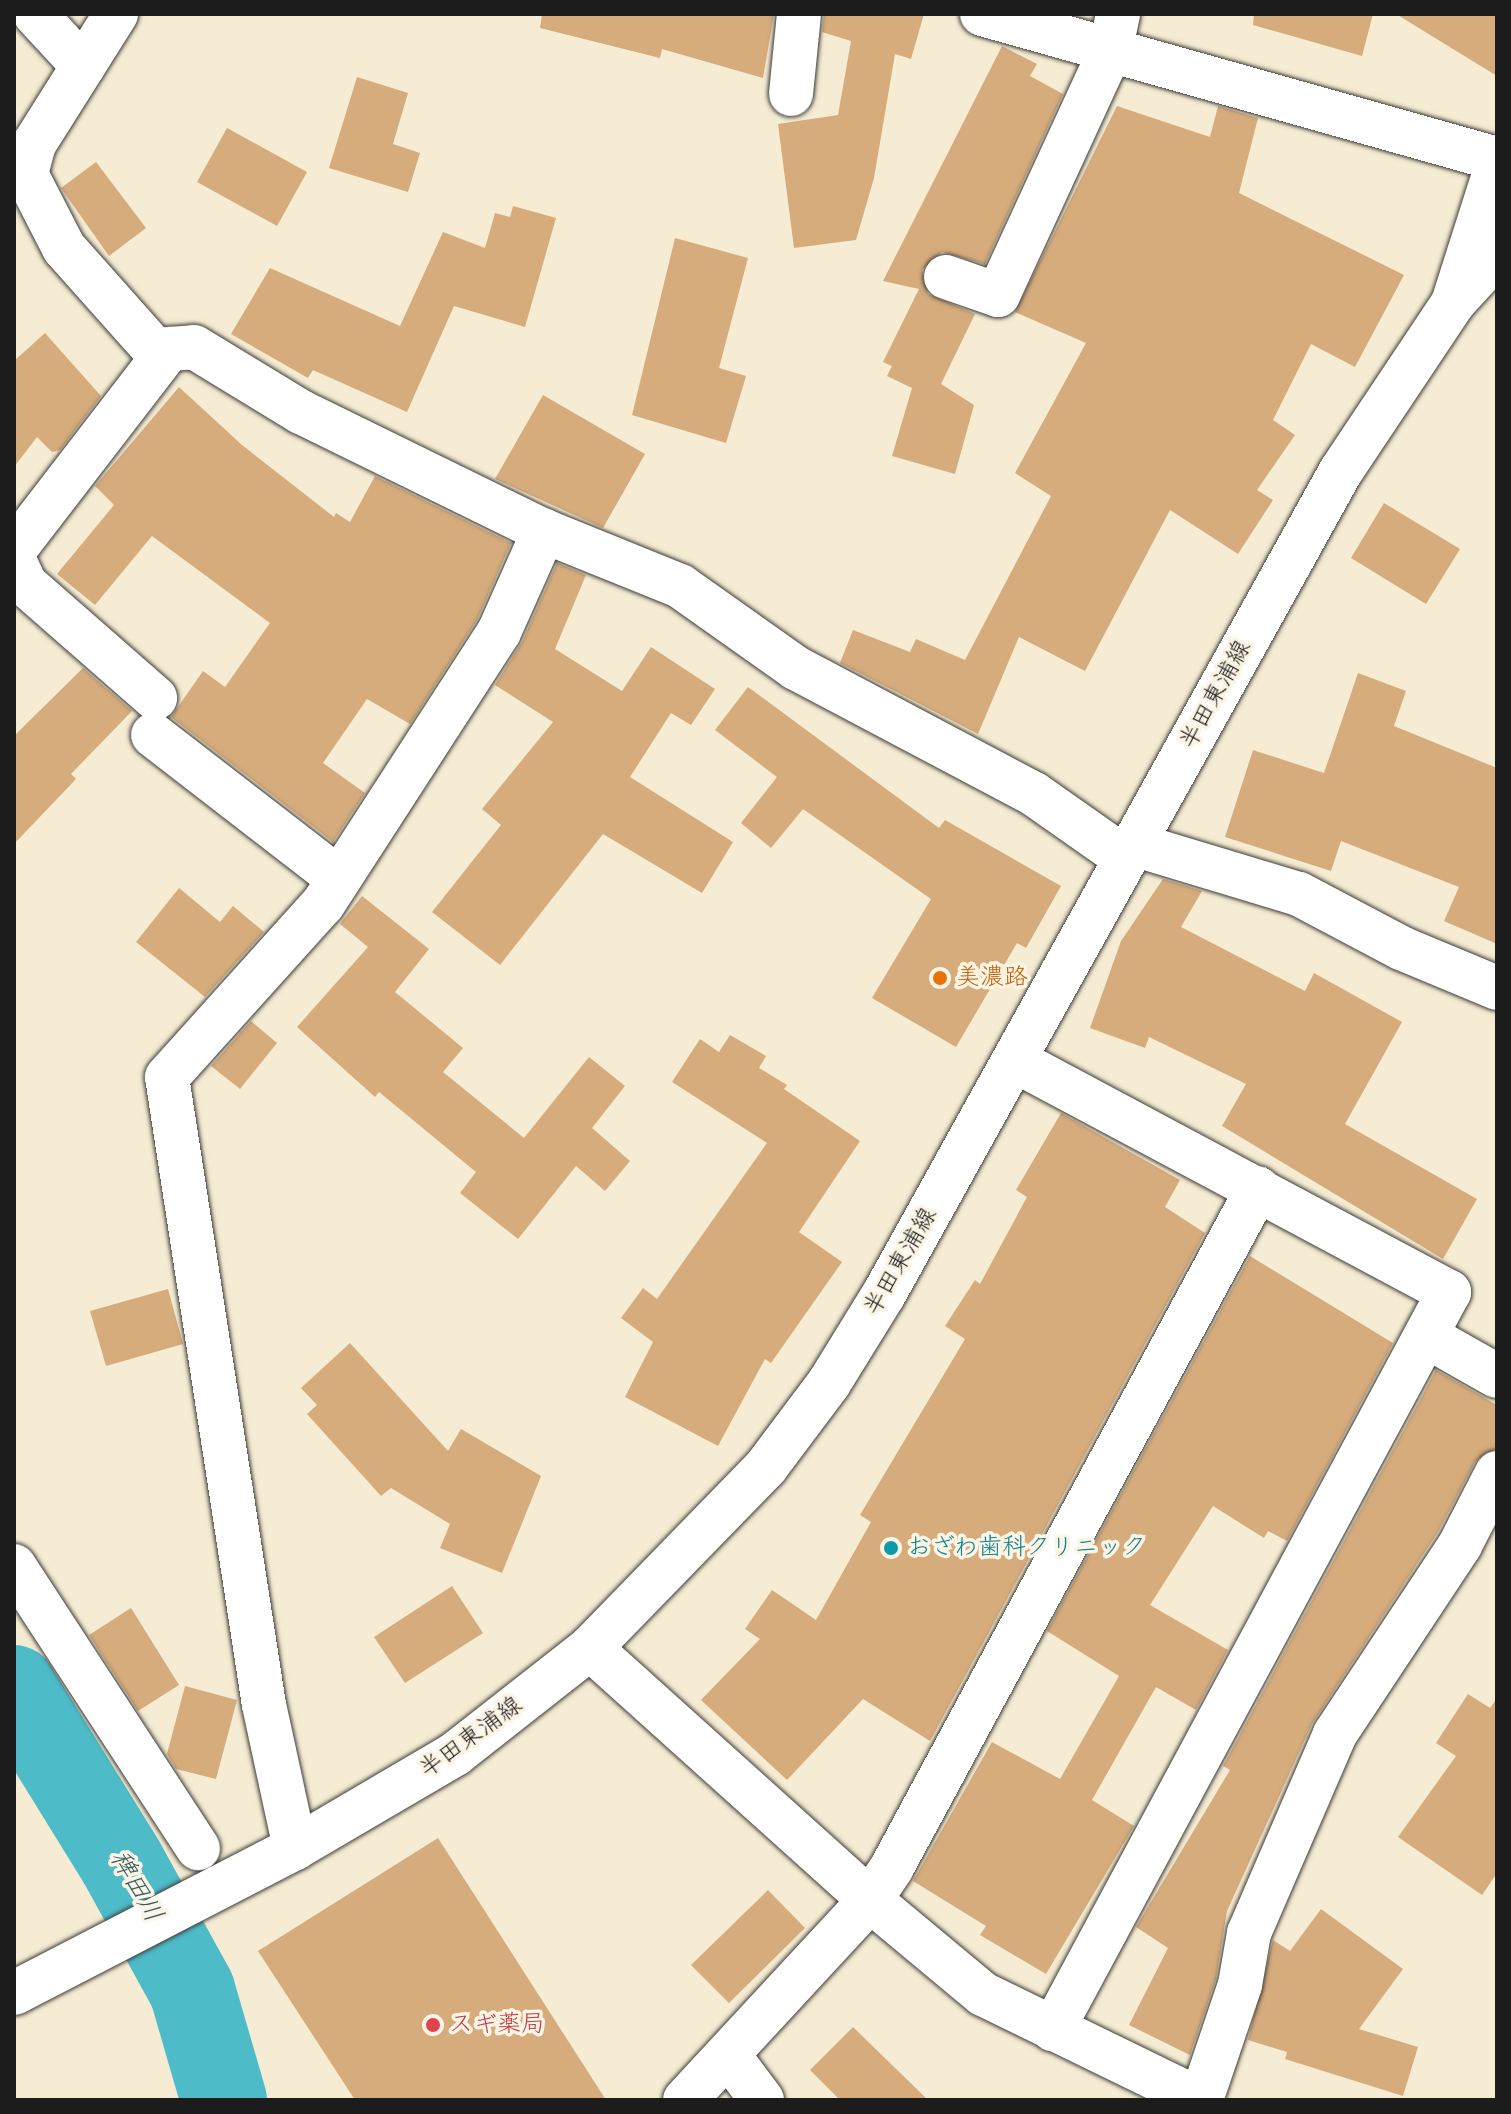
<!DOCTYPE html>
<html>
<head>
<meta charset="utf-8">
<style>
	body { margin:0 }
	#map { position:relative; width:1511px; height:2114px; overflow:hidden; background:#f5ecd3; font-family:Kalam,"Klee One",sans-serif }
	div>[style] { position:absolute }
	.river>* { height:86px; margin:-43px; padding:0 43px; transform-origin:43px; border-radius:43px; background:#4ebbc9 }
	.building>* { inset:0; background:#d6ac7d }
	.roads { filter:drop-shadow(0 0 2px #3d3b37) drop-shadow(0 0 2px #3d3b37) }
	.minor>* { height:44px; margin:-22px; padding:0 22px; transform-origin:22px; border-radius:22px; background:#fff }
	.tertiary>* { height:44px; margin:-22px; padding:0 22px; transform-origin:22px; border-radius:22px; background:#fff }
	.secondary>* { height:44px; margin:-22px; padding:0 22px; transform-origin:22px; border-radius:22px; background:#fff }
	.dots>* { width:22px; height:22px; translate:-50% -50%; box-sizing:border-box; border:4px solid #fcf5e5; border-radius:50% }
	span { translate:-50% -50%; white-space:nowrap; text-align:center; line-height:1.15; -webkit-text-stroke:7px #fcf5e5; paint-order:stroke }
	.street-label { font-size:24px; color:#1c1c1c }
	.food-label { font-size:24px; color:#c56008 }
	.left { translate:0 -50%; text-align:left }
	.culture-label { font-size:24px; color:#0d838f }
	.health-label { font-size:24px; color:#be3a42 }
	.water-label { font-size:26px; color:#305c61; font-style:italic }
	.frame { position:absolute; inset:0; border:16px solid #1c1c1c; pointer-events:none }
</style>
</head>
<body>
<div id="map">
	<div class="river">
		<i style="left:14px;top:1688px;width:203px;rotate:58.3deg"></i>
		<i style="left:121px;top:1861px;width:147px;rotate:61.2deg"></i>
		<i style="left:192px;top:1990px;width:115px;rotate:73.8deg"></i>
	</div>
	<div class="building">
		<i style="clip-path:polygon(542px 14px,774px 14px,763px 78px,662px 49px,660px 58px,540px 28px)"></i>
		<i style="clip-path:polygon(824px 14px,924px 14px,911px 59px,895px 54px,874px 178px,856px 240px,794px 248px,778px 124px,838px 115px,851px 41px,822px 32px)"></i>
		<i style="clip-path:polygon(1254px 14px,1373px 14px,1362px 56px,1253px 25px)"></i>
		<i style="clip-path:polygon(1396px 14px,1497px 14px,1497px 76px)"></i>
		<i style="clip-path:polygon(1002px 46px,1037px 64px,1030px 76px,1063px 94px,985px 264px,942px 252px,922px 270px,928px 294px,975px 314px,941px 384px,974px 405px,955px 474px,892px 456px,912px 388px,887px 376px,892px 366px,883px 362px,919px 289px,883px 281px)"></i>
		<i style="clip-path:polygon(357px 77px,408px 93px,393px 144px,420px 153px,408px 192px,329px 168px)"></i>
		<i style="clip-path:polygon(1117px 106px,1210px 137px,1218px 106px,1258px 118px,1239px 193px,1404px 275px,1355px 367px,1311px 344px,1273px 420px,1295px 435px,1257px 490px,1273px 500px,1238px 554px,1170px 510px,1085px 671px,1019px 637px,978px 734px,840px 663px,853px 630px,910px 652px,916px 639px,965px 660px,1051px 496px,1015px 473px,1086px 343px,1015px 312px)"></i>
		<i style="clip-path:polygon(227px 128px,307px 172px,277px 226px,197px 182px)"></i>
		<i style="clip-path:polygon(96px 162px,146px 228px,109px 256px,61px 188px)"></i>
		<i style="clip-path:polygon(513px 206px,556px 218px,525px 327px,454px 306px,407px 412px,313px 370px,308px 378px,231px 334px,270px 268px,400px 326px,443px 232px,485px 248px,495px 213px,510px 217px)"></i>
		<i style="clip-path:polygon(675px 238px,748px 258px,719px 368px,746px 376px,726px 443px,632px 415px)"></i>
		<i style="clip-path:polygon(45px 333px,101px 396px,60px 450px,52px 452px,37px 437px,14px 467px,14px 361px)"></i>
		<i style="clip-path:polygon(179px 387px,242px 445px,334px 517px,336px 513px,350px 522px,375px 476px,511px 543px,477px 620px,410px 724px,367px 699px,323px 763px,365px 793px,333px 842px,171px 717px,203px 671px,225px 687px,270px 623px,152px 536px,95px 605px,57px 574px,114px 505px,95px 486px)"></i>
		<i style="clip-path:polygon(543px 395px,645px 454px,603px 528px,495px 479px)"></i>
		<i style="clip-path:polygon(1384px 503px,1460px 549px,1426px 604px,1351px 558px)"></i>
		<i style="clip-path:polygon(557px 563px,586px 575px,555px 649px,622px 691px,651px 647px,715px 689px,691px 725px,671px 713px,630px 777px,733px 842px,702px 893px,603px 834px,500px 965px,432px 912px,501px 825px,482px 809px,553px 722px,495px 685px,522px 642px)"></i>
		<i style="clip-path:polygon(83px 668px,132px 711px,71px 774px,76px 779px,14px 844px,14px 736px)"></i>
		<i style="clip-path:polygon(1358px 673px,1406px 691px,1394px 726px,1497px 768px,1497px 944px,1444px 921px,1459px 887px,1341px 841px,1331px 871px,1225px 837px,1253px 750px,1324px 773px)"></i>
		<i style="clip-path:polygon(748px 687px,939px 828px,945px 820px,1061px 886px,1026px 948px,1017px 943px,956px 1047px,872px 998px,931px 899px,803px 809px,771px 848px,741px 823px,777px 777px,715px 730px)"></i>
		<i style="clip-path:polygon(1163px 879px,1202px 891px,1181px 927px,1305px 991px,1314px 973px,1402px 1022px,1345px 1124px,1477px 1199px,1443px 1259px,1222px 1126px,1246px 1084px,1149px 1037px,1145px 1048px,1090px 1028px,1121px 941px)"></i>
		<i style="clip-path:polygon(179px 888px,220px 922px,233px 906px,264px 932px,205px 997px,136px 942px)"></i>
		<i style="clip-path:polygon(362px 896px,429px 949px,395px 992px,463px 1048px,443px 1072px,524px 1138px,589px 1057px,625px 1086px,592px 1128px,630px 1161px,605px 1191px,576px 1166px,518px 1239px,460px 1193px,476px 1172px,379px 1092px,375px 1097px,297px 1027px,368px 947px,340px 924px)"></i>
		<i style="clip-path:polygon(251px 1021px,277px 1043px,240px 1089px,211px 1066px)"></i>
		<i style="clip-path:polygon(730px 1035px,766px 1056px,759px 1068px,787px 1085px,784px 1089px,860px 1141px,799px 1232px,842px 1262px,771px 1363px,765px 1359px,718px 1446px,625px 1397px,653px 1342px,621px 1318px,643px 1288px,657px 1299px,767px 1143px,672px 1082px,700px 1039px,719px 1052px)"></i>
		<i style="clip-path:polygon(1061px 1113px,1180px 1180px,1165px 1207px,1205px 1233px,930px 1741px,863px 1699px,787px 1780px,701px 1700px,760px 1639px,745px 1629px,772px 1590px,816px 1620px,871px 1522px,860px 1515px,965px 1339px,945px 1326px,975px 1280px,980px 1284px,1027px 1197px,1016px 1190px)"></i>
		<i style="clip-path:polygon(1250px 1256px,1393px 1343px,1287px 1541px,1268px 1531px,1264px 1538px,1213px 1506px,1150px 1605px,1228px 1650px,1196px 1710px,1156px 1687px,1092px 1800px,1134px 1826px,1046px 1974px,980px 1935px,986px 1926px,913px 1881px,992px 1742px,1060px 1779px,1119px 1676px,1047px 1631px)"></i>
		<i style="clip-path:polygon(168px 1289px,183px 1344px,106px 1366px,90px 1311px)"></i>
		<i style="clip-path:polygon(350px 1343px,448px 1451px,461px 1429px,541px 1476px,502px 1573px,440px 1548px,450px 1524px,391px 1488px,381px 1496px,307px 1414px,317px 1405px,301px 1388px)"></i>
		<i style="clip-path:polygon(1436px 1370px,1497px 1405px,1497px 1448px,1475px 1462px,1438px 1532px,1312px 1724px,1227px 1911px,1216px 1979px,1190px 2055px,1129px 2025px,1168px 1948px,1136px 1927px,1230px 1770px,1223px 1766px)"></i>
		<i style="clip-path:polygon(452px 1586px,483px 1633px,405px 1683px,374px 1637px)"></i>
		<i style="clip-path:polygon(131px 1608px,179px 1685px,138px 1711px,89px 1635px)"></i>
		<i style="clip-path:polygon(185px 1686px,237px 1700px,216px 1779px,176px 1769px,167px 1754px)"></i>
		<i style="clip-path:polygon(1468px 1694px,1490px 1708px,1497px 1698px,1497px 1873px,1482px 1895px,1398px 1837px,1456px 1756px,1436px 1743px)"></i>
		<i style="clip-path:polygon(438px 1838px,606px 2100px,355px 2100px,258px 1951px)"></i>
		<i style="clip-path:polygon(768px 1890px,805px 1928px,729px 2003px,691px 1965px)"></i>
		<i style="clip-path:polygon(1321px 1909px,1403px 1969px,1359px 2029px,1418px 2047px,1403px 2096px,1285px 2059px,1287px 2052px,1248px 2040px,1273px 1940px,1290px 1951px)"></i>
		<i style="clip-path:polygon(853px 2027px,928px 2100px,840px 2100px,810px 2070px)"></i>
	</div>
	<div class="roads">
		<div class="minor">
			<i style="left:35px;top:14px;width:71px;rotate:47.3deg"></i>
			<i style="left:116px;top:14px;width:154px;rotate:122.2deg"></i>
			<i style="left:34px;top:144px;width:31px;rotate:105deg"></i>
			<i style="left:26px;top:174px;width:83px;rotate:62.8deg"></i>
			<i style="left:64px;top:248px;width:137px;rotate:48.3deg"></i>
			<i style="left:155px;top:350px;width:39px;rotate:-4deg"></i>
			<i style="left:194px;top:347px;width:125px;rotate:31.3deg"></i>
			<i style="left:301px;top:412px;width:271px;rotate:26.1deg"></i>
			<i style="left:544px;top:531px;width:147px;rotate:22deg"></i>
			<i style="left:680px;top:586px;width:142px;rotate:35.3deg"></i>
			<i style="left:796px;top:668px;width:269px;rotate:27.9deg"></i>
			<i style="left:1034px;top:794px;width:111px;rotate:35.1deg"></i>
			<i style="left:791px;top:94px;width:80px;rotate:-84.3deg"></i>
			<i style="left:946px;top:277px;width:55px;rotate:19.1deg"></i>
			<i style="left:998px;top:295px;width:268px;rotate:-65.3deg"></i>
			<i style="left:1110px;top:52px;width:39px;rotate:-78deg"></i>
			<i style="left:14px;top:550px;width:254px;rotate:-52.4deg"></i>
			<i style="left:14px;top:560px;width:26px;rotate:65deg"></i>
			<i style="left:25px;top:584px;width:173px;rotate:41.2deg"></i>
			<i style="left:153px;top:735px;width:232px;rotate:37.7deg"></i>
			<i style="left:1133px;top:844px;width:173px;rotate:16.8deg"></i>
			<i style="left:1299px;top:894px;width:115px;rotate:27.9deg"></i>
			<i style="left:1401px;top:948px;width:104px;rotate:22.6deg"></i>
			<i style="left:1016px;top:1061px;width:491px;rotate:28.1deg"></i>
			<i style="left:1449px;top:1292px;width:837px;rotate:118.25deg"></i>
			<i style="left:1428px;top:1337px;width:79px;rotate:29.5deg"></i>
			<i style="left:14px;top:1566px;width:337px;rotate:56.9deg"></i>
			<i style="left:590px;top:1648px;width:377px;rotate:42deg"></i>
			<i style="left:870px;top:1900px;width:147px;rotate:39.8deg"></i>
			<i style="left:983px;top:1994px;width:242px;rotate:26deg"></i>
			<i style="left:295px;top:1848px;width:146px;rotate:-102.2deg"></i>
			<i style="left:264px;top:1705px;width:635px;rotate:-98.78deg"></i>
			<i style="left:167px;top:1077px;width:233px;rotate:-48deg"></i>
			<i style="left:323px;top:904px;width:324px;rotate:-57.1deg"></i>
			<i style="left:499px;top:632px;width:111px;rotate:-66deg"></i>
			<i style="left:729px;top:2056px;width:55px;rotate:53.1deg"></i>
			<i style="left:685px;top:2100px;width:272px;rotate:-47.2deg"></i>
			<i style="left:870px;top:1900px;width:40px;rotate:-56deg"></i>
			<i style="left:892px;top:1867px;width:771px;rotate:-61.67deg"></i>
			<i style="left:1201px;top:2100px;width:121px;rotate:-71.3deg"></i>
			<i style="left:1240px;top:1985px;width:53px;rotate:-80.2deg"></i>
			<i style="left:1249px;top:1933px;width:217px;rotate:-66.6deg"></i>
			<i style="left:1335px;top:1734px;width:227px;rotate:-56.5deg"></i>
			<i style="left:1460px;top:1545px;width:81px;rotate:-62.8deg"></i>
		</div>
		<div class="tertiary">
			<i style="left:982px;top:14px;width:535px;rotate:15.72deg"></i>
			<i style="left:1453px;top:303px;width:145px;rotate:-72.3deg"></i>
		</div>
		<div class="secondary">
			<i style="left:14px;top:1993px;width:316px;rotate:-27.3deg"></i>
			<i style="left:295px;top:1848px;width:186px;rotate:-30.4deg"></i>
			<i style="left:455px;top:1754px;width:172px;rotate:-38.1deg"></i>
			<i style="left:590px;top:1648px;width:252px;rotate:-45.8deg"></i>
			<i style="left:766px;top:1467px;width:105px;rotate:-53.1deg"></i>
			<i style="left:829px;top:1383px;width:105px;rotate:-58.3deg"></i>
			<i style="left:884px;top:1294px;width:941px;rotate:-60.96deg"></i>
			<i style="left:1341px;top:471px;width:202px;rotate:-56.3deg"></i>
			<i style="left:1453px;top:303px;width:65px;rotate:-47.5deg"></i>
		</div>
	</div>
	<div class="dots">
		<i style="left:940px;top:978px;background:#e8710a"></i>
		<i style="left:891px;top:1548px;background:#0f9aa8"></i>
		<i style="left:433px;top:2025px;background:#e0444e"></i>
	</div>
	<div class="street-label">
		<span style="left:1216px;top:695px;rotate:-61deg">半田東浦線</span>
		<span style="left:901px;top:1262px;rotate:-60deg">半田東浦線</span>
		<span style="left:471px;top:1738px;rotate:-36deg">半田東浦線</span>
	</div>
	<div class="food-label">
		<span class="left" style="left:956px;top:978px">美濃路</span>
	</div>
	<div class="culture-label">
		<span class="left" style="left:907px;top:1548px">おざわ歯科クリニック</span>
	</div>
	<div class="health-label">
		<span class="left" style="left:449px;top:2025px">スギ薬局</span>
	</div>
	<div class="water-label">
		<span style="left:135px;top:1887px;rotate:60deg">稗田川</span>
	</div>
	<div class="frame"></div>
</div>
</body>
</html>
